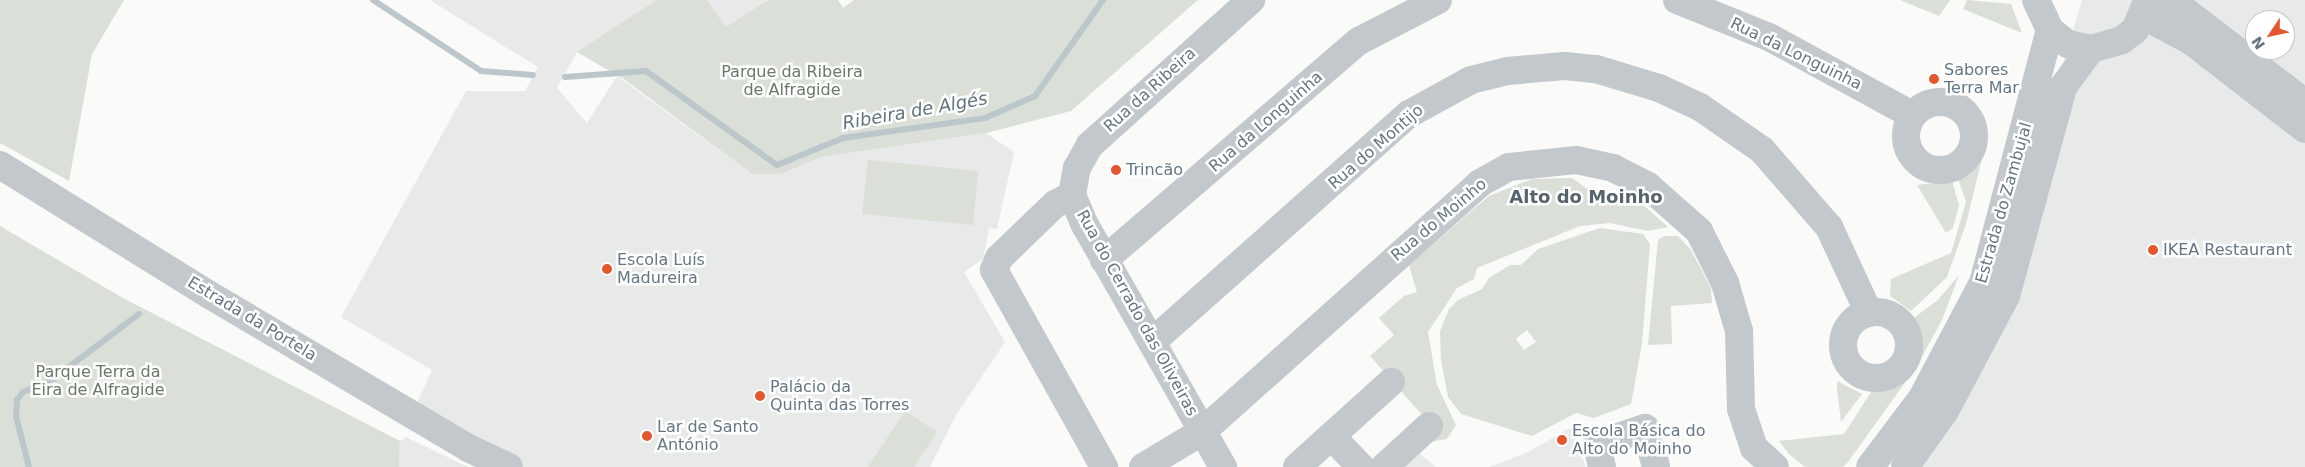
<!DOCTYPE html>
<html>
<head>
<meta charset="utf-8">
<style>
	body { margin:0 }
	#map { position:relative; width:2305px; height:467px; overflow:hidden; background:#fafaf8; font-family:"DejaVu Sans",sans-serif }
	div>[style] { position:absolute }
	.built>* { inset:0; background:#e8e9e9 }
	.green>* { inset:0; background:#dadfd7 }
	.stream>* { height:6px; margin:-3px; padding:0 3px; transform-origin:3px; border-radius:3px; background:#bbc7cb }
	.minor>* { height:28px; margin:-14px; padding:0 14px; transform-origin:14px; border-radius:14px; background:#c3c8cc }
	.minor>.ring { margin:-14px; padding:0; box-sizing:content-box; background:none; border:28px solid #c3c8cc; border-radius:50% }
	.dots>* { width:14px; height:14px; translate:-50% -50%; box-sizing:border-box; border:2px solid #fff; border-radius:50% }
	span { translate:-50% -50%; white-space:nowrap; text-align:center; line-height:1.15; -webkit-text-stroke:5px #fff; paint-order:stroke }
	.street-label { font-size:16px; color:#657683 }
	.poi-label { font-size:16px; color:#657683 }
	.left { translate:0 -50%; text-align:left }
	.park-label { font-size:16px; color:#687a64 }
	.water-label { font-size:18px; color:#60757c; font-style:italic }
	.neighbourhood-label { font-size:18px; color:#57646e; font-weight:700 }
	.north { position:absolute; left:2245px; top:10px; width:50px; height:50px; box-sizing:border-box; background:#fff; border:1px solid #c1c8cd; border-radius:50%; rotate:236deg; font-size:14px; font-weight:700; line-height:20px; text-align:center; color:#657683 }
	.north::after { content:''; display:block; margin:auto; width:18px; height:22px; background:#e4572e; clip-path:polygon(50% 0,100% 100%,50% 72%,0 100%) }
</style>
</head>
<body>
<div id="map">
	<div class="built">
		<i style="clip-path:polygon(430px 0,656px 0,577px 52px,557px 88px,587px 123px,617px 76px,752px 174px,781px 174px,821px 157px,986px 133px,1014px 152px,997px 229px,989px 228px,984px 254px,989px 255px,964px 272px,1005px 342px,956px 415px,930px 467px,522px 467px,414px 410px,432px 370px,341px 317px,466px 91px,525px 91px,538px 67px)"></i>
		<i style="clip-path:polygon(707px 0,768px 0,726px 27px)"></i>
		<i style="clip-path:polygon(evenodd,2082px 0,2305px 0,2305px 467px,1892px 467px,1927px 417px,2009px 242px,2082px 0,2255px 20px,2285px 20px,2285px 50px,2255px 50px,2255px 20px)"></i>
		<i style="clip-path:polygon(1570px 428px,1586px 467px,1489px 467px,1528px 452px)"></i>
		<i style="clip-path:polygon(406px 437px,468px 467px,399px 467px,400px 441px)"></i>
		<i style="clip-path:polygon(1416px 451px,1436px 467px,1398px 467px)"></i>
	</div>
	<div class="green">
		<i style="clip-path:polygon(0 0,124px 0,92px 54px,69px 181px,0 143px)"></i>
		<i style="clip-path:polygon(656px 0,707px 0,726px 27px,768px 0,838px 0,843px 8px,854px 0,1198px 0,1071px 111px,986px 133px,821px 157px,781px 174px,752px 174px,625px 80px,577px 52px)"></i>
		<i style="clip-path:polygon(1900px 0,1950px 0,1939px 16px)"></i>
		<i style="clip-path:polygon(1967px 0,2011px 4px,2022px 33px,1963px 9px)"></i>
		<i style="clip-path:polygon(1983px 154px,1966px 224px,1947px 277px,1911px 311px,1890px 296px,1891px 279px,1951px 253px,1966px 202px,1958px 179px)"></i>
		<i style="clip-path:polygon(868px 160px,978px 171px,973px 225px,862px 214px)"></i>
		<i style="clip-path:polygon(1572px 178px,1596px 195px,1631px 194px,1668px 227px,1648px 231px,1610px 223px,1580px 226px,1477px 268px,1474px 279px,1457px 288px,1428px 332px,1437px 385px,1456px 425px,1447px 439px,1430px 442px,1431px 425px,1370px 356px,1394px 335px,1379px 318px,1404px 296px,1417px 292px,1409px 265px,1489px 196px,1532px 179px)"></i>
		<i style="clip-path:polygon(1952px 181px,1959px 205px,1953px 228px,1946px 233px,1917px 185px)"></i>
		<i style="clip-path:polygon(0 226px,123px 298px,400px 441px,399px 467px,0 467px)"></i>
		<i style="clip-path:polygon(evenodd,1600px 228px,1643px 234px,1650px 244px,1642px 344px,1631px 404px,1594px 418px,1576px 413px,1532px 436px,1461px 414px,1448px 397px,1441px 360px,1440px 331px,1449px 309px,1458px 300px,1482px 289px,1489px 278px,1510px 265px,1521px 265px,1538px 249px,1600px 228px,1527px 330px,1536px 342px,1524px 350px,1516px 339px,1527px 330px)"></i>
		<i style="clip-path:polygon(1664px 236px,1678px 236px,1691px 250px,1711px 288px,1712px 303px,1671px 306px,1672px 344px,1648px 345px,1658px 240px)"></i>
		<i style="clip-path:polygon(1959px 275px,1942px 320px,1917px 366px,1848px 462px,1843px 467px,1805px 467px,1789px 454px,1779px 441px,1844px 434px,1873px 389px,1895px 384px,1906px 375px,1919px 339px,1911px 320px,1938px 300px)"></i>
		<i style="clip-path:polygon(1837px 381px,1862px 394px,1841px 422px,1837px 388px)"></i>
		<i style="clip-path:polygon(905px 411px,937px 432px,914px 467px,868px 467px)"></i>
	</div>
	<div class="stream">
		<i style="left:373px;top:0;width:129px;rotate:33.3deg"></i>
		<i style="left:481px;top:71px;width:52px;rotate:4.4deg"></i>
		<i style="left:565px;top:77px;width:81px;rotate:-4.2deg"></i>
		<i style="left:646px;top:71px;width:161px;rotate:35.7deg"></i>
		<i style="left:777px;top:165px;width:71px;rotate:-22.2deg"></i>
		<i style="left:843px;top:138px;width:143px;rotate:-8deg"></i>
		<i style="left:985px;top:118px;width:55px;rotate:-23.7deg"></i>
		<i style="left:1035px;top:96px;width:118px;rotate:-54.7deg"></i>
		<i style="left:29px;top:467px;width:53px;rotate:-104.3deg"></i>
		<i style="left:16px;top:416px;width:16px;rotate:-86deg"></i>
		<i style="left:17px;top:400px;width:10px;rotate:-53deg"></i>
		<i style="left:23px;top:392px;width:33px;rotate:-23deg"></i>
		<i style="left:53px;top:379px;width:108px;rotate:-37.1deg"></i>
	</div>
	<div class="minor">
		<i style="left:1677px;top:0;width:99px;rotate:21.9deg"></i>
		<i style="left:1769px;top:37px;width:163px;rotate:28.6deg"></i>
		<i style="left:2036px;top:0;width:33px;rotate:65deg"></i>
		<i style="left:2050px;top:30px;width:23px;rotate:38deg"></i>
		<i style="left:2068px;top:44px;width:24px;rotate:12deg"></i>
		<i style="left:2091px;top:49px;width:32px;rotate:-16deg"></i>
		<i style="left:2122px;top:40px;width:16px;rotate:-38deg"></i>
		<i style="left:2135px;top:30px;width:33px;rotate:-67deg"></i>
		<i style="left:2171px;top:0;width:169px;rotate:37.5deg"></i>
		<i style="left:2144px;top:16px;width:53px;rotate:28deg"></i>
		<i style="left:2191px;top:41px;width:144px;rotate:37.7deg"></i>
		<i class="ring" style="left:1906px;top:102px;width:40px;height:40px"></i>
		<i style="left:0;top:165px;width:245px;rotate:31.8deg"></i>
		<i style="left:208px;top:294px;width:302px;rotate:30.6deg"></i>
		<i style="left:468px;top:448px;width:45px;rotate:24.9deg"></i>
		<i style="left:1072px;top:195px;width:19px;rotate:152deg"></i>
		<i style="left:1055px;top:204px;width:78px;rotate:136deg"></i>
		<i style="left:999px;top:258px;width:13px;rotate:113deg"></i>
		<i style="left:994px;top:270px;width:226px;rotate:60.8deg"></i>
		<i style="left:1072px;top:195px;width:33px;rotate:67deg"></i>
		<i style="left:1085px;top:225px;width:279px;rotate:60.3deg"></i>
		<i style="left:1072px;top:195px;width:27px;rotate:-80deg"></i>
		<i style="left:1077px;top:168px;width:26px;rotate:-61deg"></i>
		<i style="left:1090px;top:145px;width:217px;rotate:-42deg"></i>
		<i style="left:1104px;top:260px;width:336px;rotate:-40.7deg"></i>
		<i style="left:1359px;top:41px;width:89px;rotate:-27.4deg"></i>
		<i class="ring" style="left:1843px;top:312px;width:38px;height:38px"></i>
		<i style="left:1152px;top:342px;width:344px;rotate:-41.6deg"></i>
		<i style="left:1409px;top:114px;width:71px;rotate:-28.7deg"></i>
		<i style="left:1471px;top:80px;width:37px;rotate:-14deg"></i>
		<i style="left:1507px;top:71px;width:58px;rotate:-4.9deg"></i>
		<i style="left:1565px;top:66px;width:31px;rotate:6deg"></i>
		<i style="left:1596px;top:69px;width:66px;rotate:16.8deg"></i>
		<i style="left:1659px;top:88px;width:45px;rotate:24.9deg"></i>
		<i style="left:1700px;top:107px;width:75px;rotate:34.7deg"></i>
		<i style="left:1762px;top:150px;width:102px;rotate:49deg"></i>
		<i style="left:1829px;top:227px;width:95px;rotate:65.1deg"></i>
		<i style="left:1332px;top:437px;width:42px;rotate:46deg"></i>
		<i style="left:1143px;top:467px;width:70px;rotate:-31deg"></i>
		<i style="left:1203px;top:431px;width:372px;rotate:-41.8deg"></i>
		<i style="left:1480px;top:183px;width:33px;rotate:-29deg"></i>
		<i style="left:1509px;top:167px;width:67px;rotate:-6deg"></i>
		<i style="left:1576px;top:160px;width:38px;rotate:12deg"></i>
		<i style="left:1613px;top:168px;width:39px;rotate:27deg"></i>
		<i style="left:1648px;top:186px;width:68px;rotate:41.4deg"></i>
		<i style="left:1699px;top:231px;width:58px;rotate:63.4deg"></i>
		<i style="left:1725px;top:283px;width:50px;rotate:73.7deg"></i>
		<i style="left:1739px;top:331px;width:78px;rotate:88.5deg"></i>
		<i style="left:1741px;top:409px;width:41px;rotate:71.6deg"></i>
		<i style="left:1754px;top:448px;width:28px;rotate:42deg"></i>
		<i style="left:1297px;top:467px;width:127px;rotate:-42.1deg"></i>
		<i style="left:1384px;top:467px;width:61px;rotate:-42.3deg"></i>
		<i style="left:1602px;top:467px;width:24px;rotate:-102deg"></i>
		<i style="left:1597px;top:444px;width:51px;rotate:-18.4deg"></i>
		<i style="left:1645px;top:428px;width:40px;rotate:74deg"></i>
		<i style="left:1870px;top:467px;width:86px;rotate:-53deg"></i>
		<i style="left:1922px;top:398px;width:130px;rotate:-62.1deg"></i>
		<i style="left:1983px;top:283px;width:262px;rotate:-75.2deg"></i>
		<i style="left:1905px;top:467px;width:69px;rotate:-54.5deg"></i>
		<i style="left:1945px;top:411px;width:130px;rotate:-62.1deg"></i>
		<i style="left:2006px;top:296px;width:217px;rotate:-74.7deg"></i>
		<i style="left:2063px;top:87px;width:47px;rotate:-53.6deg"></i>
	</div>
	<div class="dots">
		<i style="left:1934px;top:79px;background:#e4572e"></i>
		<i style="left:1116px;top:170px;background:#e4572e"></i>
		<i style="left:2153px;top:250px;background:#e4572e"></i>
		<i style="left:607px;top:269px;background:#e4572e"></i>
		<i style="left:760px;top:396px;background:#e4572e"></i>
		<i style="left:647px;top:436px;background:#e4572e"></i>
		<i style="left:1562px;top:440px;background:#e4572e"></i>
	</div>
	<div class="street-label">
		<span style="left:1796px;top:54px;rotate:26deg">Rua da Longuinha</span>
		<span style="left:1150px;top:90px;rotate:-42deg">Rua da Ribeira</span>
		<span style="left:1266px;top:122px;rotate:-41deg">Rua da Longuinha</span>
		<span style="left:1376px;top:147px;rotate:-41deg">Rua do Montijo</span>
		<span style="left:2004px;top:203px;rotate:-74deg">Estrada do Zambujal</span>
		<span style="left:1439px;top:220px;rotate:-40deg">Rua do Moinho</span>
		<span style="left:1137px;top:313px;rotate:61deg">Rua do Cerrado das Oliveiras</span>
		<span style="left:252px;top:319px;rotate:31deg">Estrada da Portela</span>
	</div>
	<div class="poi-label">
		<span class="left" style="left:1944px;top:79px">Sabores<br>Terra Mar</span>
		<span class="left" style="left:1126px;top:170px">Trincão</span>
		<span class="left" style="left:2163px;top:250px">IKEA Restaurant</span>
		<span class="left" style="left:617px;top:269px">Escola Luís<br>Madureira</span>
		<span class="left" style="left:770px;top:396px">Palácio da<br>Quinta das Torres</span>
		<span class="left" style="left:657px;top:436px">Lar de Santo<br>António</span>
		<span class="left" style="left:1572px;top:440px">Escola Básica do<br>Alto do Moinho</span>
	</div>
	<div class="park-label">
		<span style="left:792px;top:81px">Parque da Ribeira<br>de Alfragide</span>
		<span style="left:98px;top:381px">Parque Terra da<br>Eira de Alfragide</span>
	</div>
	<div class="water-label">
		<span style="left:915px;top:111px;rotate:-10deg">Ribeira de Algés</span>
	</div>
	<div class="neighbourhood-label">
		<span style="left:1586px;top:197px">Alto do Moinho</span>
	</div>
	<div class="north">N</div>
</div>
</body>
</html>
